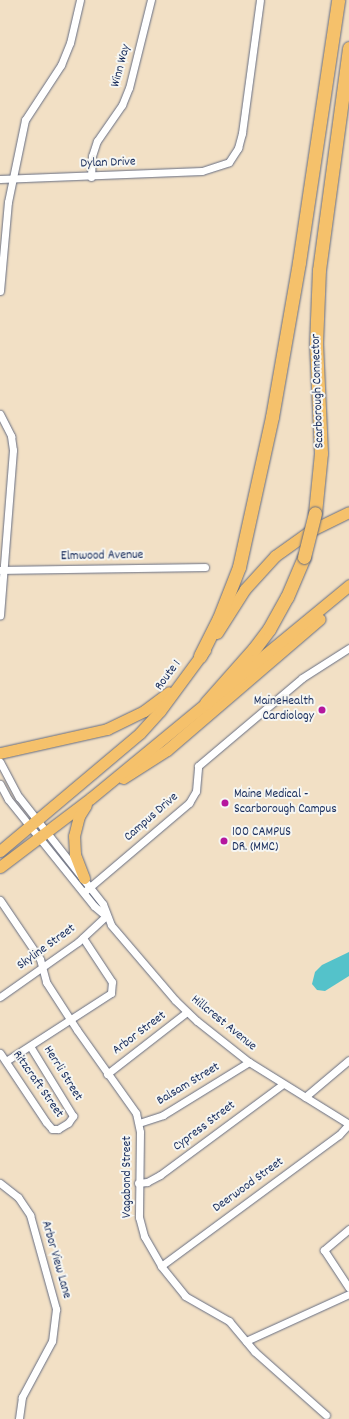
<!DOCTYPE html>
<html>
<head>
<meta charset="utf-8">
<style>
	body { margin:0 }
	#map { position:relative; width:349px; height:1419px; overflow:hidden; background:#f2e0c5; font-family:Dekko,sans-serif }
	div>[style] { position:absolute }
	.water>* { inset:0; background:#54c2ca }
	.roads { filter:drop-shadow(0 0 1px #666d82) drop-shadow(0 0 1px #666d82) }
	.minor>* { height:7px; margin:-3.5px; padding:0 3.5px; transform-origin:3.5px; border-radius:3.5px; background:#fff }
	.primary>* { height:11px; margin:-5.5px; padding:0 5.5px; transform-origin:5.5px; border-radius:5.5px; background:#f5c16b }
	.motorway>* { height:13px; margin:-6.5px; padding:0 6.5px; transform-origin:6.5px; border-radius:6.5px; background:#f5c16b }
	.bridges { filter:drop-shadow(0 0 1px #666d82) drop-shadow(0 0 1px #666d82) }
	.motorway-bridge>* { height:13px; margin:-6.5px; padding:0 6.5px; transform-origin:6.5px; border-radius:6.5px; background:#f5c16b }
	.dots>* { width:11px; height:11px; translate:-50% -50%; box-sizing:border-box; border:2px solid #f6f6f2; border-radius:50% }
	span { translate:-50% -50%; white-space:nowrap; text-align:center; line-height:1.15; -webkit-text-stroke:4px #f6f6f2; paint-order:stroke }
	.street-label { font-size:13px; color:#1b2f5e }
	.poi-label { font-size:13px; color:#1b2f5e }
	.right { translate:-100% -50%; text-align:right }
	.left { translate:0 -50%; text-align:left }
</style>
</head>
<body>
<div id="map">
	<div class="water">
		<i style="clip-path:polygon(349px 952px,349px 976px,325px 991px,317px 990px,312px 984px,315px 972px,322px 965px)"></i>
	</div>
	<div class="roads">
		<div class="minor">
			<i style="left:91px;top:177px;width:21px;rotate:-87deg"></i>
			<i style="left:92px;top:156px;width:16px;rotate:-72deg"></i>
			<i style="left:97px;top:141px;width:44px;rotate:-55.2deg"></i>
			<i style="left:122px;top:105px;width:18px;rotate:-68deg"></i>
			<i style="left:129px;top:88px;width:91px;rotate:-76deg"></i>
			<i style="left:0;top:179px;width:202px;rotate:-2.3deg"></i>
			<i style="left:202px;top:171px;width:28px;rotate:-18deg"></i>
			<i style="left:229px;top:162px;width:17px;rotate:-57deg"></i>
			<i style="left:238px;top:148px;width:16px;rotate:-75deg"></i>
			<i style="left:242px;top:133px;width:134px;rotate:-82.3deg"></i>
			<i style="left:0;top:291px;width:89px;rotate:-84.9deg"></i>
			<i style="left:8px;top:202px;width:84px;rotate:-78.3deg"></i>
			<i style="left:25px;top:120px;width:66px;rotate:-56.8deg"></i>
			<i style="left:61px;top:65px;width:24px;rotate:-68deg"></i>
			<i style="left:70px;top:43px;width:44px;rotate:-76.9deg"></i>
			<i style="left:0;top:414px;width:25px;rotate:63deg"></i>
			<i style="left:11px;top:436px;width:14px;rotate:82deg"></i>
			<i style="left:13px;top:450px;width:166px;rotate:94.5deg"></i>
			<i style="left:0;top:570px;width:205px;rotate:-0.8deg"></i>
			<i style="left:0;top:762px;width:40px;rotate:62deg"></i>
			<i style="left:19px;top:797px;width:136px;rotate:51.9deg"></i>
			<i style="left:103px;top:904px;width:22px;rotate:69deg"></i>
			<i style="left:111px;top:925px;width:99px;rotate:49.5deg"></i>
			<i style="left:175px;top:1000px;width:30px;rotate:44deg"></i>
			<i style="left:197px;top:1021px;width:66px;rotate:38.3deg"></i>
			<i style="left:249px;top:1062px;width:118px;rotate:31.8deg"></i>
			<i style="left:0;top:784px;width:17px;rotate:62deg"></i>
			<i style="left:8px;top:799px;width:137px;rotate:51.2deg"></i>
			<i style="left:94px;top:906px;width:16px;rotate:40deg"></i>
			<i style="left:84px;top:892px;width:138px;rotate:-40.3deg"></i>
			<i style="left:189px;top:803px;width:14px;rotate:-60deg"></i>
			<i style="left:196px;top:791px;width:25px;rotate:-85deg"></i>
			<i style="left:198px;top:766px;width:136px;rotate:-40.2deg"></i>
			<i style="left:302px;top:678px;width:56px;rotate:-32.6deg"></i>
			<i style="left:0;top:900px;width:71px;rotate:55.9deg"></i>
			<i style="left:40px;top:959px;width:24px;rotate:75deg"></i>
			<i style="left:46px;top:982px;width:57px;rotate:57.1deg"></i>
			<i style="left:77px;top:1030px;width:102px;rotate:54.6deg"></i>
			<i style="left:136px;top:1113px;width:19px;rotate:78deg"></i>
			<i style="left:140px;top:1132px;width:85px;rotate:90.7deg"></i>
			<i style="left:139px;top:1217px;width:20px;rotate:75deg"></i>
			<i style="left:144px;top:1236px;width:34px;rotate:60deg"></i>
			<i style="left:161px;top:1266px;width:38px;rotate:51deg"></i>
			<i style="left:185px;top:1296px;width:51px;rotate:29.6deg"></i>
			<i style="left:229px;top:1321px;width:40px;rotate:50deg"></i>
			<i style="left:255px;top:1352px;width:95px;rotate:41.6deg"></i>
			<i style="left:0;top:997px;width:95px;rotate:-35.2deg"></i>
			<i style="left:78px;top:942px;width:38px;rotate:-43deg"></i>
			<i style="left:0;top:1053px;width:83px;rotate:56.3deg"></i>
			<i style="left:46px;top:1122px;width:9px;rotate:49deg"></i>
			<i style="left:52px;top:1129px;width:6px"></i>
			<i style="left:58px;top:1129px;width:12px;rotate:-31deg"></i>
			<i style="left:68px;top:1123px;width:9px;rotate:-54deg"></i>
			<i style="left:73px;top:1116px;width:82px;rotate:-121.6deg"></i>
			<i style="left:6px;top:1061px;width:125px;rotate:-32.9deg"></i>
			<i style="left:111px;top:993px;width:11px;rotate:-85deg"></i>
			<i style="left:112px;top:982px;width:53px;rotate:-123.4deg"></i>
			<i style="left:107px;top:1074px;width:101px;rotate:-37.8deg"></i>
			<i style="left:305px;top:1097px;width:57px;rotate:-40.1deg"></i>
			<i style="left:139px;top:1123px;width:25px;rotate:-18deg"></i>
			<i style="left:163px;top:1115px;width:101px;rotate:-31.6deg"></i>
			<i style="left:0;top:1183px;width:23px;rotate:38deg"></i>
			<i style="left:18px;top:1197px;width:22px;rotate:56deg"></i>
			<i style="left:30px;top:1215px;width:98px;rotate:74.5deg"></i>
			<i style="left:56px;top:1309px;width:32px;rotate:97deg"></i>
			<i style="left:52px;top:1341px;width:64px;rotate:118.2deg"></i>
			<i style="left:22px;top:1397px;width:22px;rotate:98deg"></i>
			<i style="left:138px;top:1183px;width:9px;rotate:-6deg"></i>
			<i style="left:147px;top:1182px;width:15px;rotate:-28deg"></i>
			<i style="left:160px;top:1175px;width:153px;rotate:-36.5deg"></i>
			<i style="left:349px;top:1229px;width:33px;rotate:140deg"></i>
			<i style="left:324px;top:1250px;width:45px;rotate:56.7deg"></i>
			<i style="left:161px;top:1266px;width:221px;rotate:-36.4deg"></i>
			<i style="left:339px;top:1135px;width:15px;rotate:-48deg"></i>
			<i style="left:246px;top:1341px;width:113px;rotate:-24.5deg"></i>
		</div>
		<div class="primary">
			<i style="left:217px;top:633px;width:52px;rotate:-57.5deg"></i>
			<i style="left:245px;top:589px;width:45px;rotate:-47.7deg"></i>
			<i style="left:275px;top:556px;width:43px;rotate:-35.5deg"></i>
			<i style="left:310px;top:531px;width:43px;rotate:-26deg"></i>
			<i style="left:0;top:753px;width:110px;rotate:-12.6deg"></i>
			<i style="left:107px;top:729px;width:41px;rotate:-25.9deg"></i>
			<i style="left:144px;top:711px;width:31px;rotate:-37deg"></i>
			<i style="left:123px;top:778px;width:52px;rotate:-32.5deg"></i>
			<i style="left:167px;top:750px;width:201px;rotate:-40.6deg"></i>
			<i style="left:0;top:851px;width:183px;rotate:-40.1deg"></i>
			<i style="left:140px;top:733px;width:30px;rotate:-48deg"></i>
			<i style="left:160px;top:711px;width:76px;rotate:-53.6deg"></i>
			<i style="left:0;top:867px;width:114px;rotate:-37.2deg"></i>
			<i style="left:91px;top:798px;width:335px;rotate:-39.5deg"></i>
			<i style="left:84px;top:878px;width:26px;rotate:-111deg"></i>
			<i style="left:75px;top:854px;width:18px;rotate:-93deg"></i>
			<i style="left:74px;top:836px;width:21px;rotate:-76deg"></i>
			<i style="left:79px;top:816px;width:13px;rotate:-58deg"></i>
		</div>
		<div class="motorway">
			<i style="left:315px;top:513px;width:60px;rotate:-84.3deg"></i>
			<i style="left:321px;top:453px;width:109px;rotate:-92.6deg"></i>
			<i style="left:316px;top:344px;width:74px;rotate:-87.7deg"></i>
			<i style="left:319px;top:270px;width:224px;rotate:-82.3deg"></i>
			<i style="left:200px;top:656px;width:42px;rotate:-63.4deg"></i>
			<i style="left:219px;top:618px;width:55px;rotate:-68.6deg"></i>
			<i style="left:239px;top:567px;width:154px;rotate:-77.6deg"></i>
			<i style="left:272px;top:417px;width:157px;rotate:-80.1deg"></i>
			<i style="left:299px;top:262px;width:265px;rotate:-81.5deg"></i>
			<i style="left:206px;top:703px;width:72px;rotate:-48.4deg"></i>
			<i style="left:254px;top:649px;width:25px;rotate:-53deg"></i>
			<i style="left:269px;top:629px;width:37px;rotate:-61deg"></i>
			<i style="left:287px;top:597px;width:43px;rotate:-67deg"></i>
		</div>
	</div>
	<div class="bridges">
		<div class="motorway-bridge">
			<i style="left:304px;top:557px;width:45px;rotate:-76deg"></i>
		</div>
	</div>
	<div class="dots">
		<i style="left:322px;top:710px;background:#b5179e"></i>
		<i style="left:225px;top:803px;background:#b5179e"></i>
		<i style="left:224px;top:841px;background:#b5179e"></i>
	</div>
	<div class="street-label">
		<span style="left:122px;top:66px;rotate:-75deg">Winn Way</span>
		<span style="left:108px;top:164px;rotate:-2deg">Dylan Drive</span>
		<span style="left:319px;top:391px;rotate:-92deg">Scarborough Connector</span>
		<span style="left:102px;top:557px;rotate:-1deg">Elmwood Avenue</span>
		<span style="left:169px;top:676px;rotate:-53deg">Route 1</span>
		<span style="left:152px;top:818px;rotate:-41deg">Campus Drive</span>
		<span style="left:47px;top:948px;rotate:-36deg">Skyline Street</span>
		<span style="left:223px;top:1024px;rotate:39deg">Hillcrest Avenue</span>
		<span style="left:140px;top:1034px;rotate:-37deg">Arbor Street</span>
		<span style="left:62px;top:1074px;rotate:58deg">Herrli Street</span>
		<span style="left:37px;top:1085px;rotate:55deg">Ritzcraft Street</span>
		<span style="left:189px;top:1085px;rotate:-31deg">Balsam Street</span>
		<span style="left:205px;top:1127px;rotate:-37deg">Cypress Street</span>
		<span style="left:128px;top:1177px;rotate:-90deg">Vagabond Street</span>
		<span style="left:249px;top:1186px;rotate:-36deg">Deerwood Street</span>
		<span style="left:55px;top:1260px;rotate:74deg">Arbor View Lane</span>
	</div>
	<div class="poi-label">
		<span class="right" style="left:314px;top:710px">MaineHealth<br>Cardiology</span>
		<span class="left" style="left:234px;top:803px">Maine Medical -<br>Scarborough Campus</span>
		<span class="left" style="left:232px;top:841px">100 CAMPUS<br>DR. (MMC)</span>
	</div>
</div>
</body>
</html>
